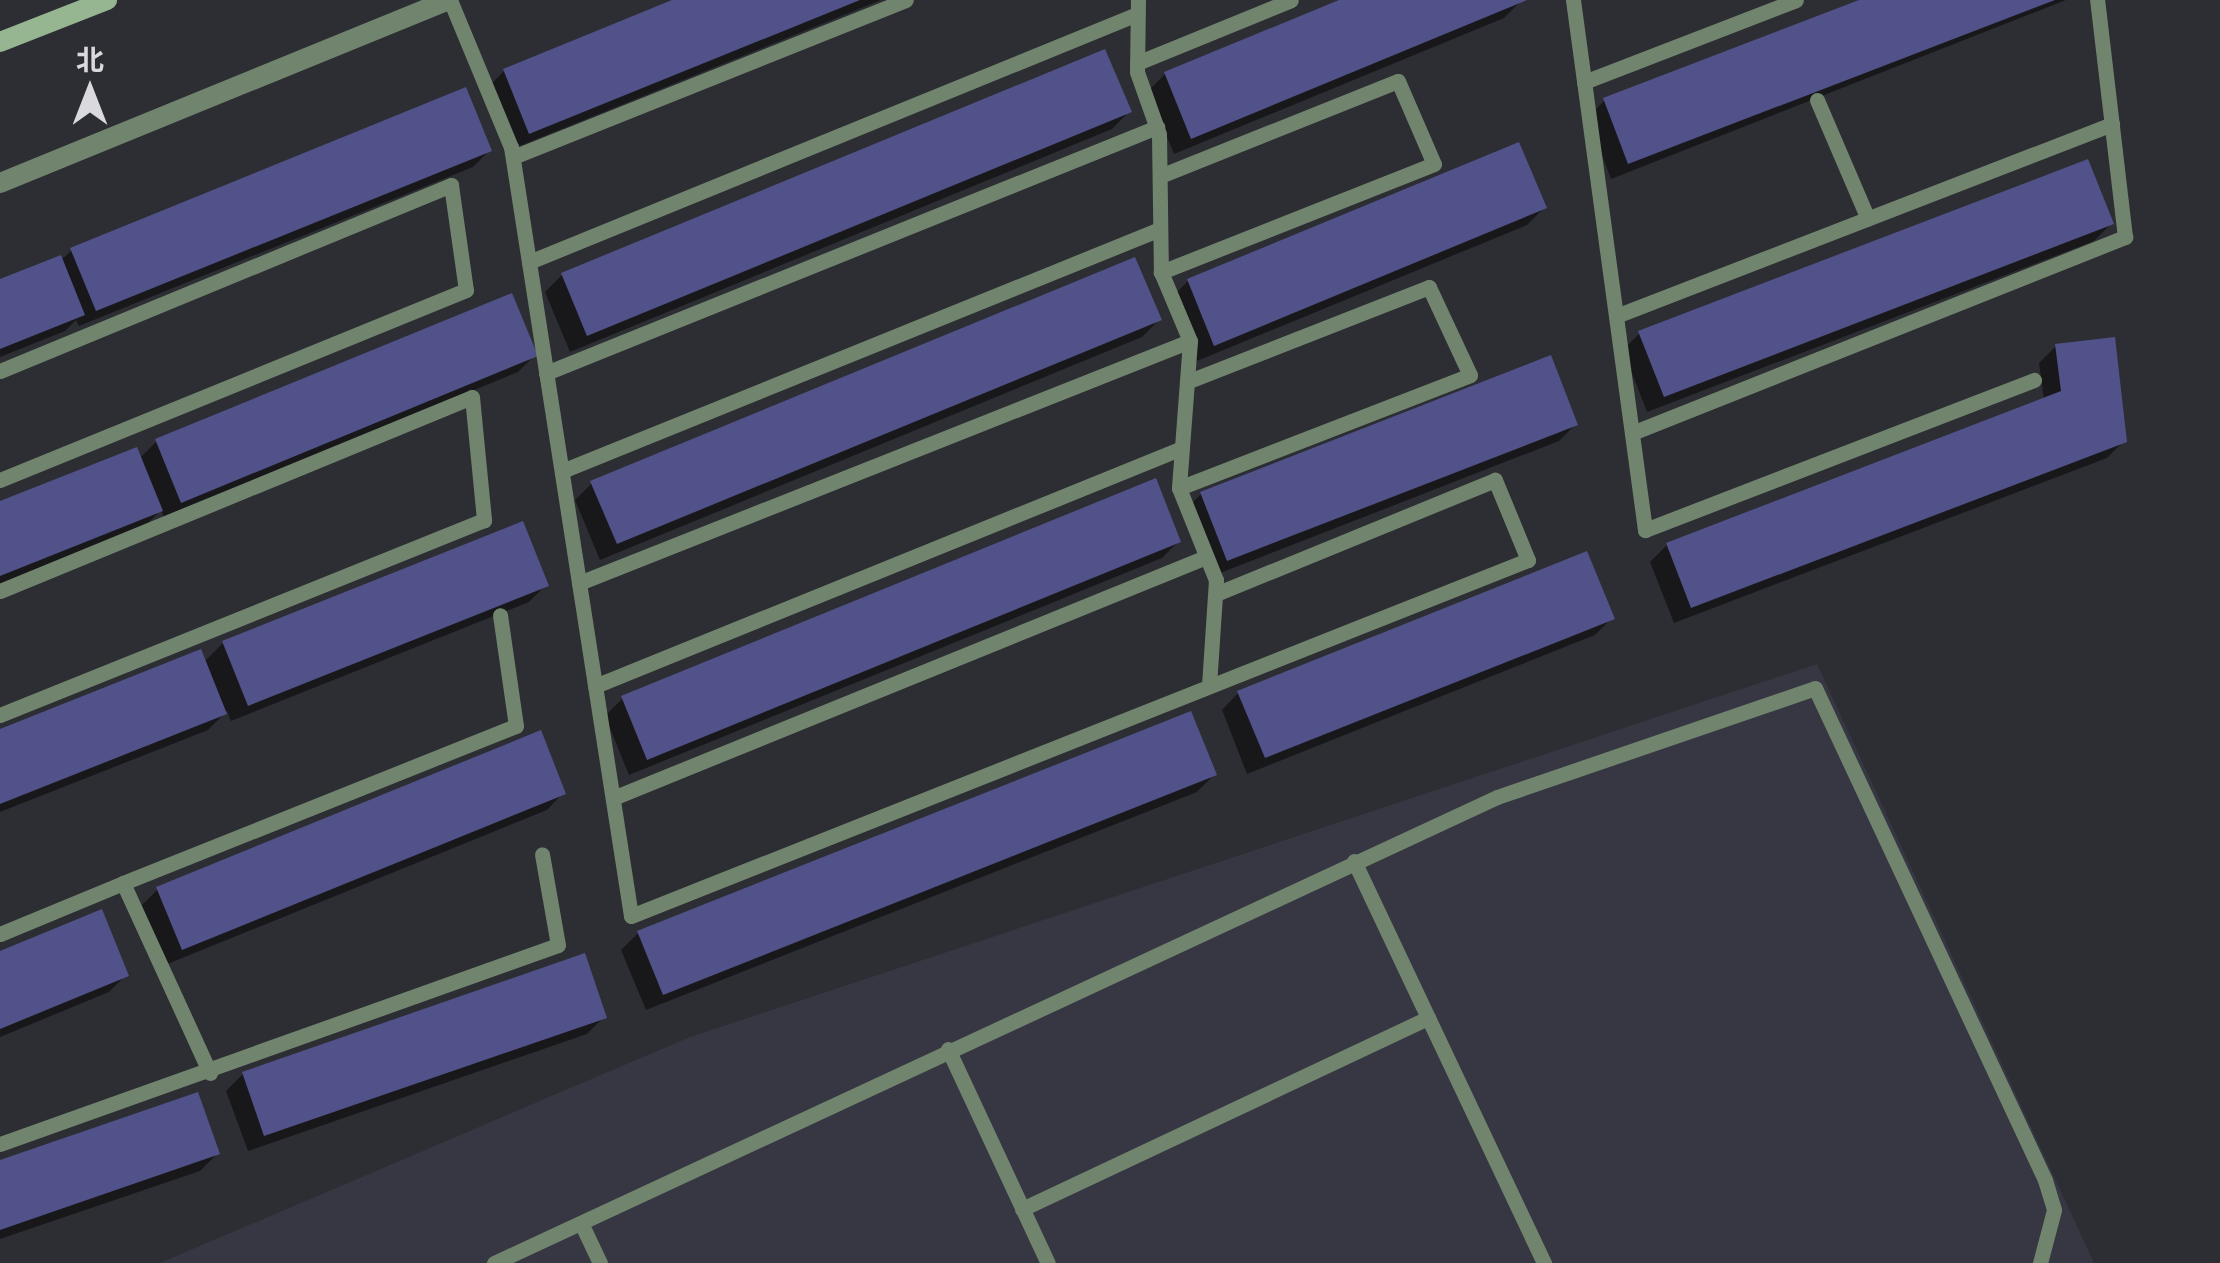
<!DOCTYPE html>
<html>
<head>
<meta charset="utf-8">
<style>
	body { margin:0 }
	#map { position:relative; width:2220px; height:1263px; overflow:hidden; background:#2d2e33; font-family:Figtree,"Noto Sans SC",sans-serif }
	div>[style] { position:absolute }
	.built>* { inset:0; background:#363742 }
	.shadow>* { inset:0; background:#0007 }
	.building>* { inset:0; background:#52528b }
	.service>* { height:15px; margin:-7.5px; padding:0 7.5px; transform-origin:7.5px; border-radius:7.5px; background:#71856e }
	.minor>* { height:20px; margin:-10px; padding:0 10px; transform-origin:10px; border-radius:10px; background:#71856e }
	.secondary>* { height:20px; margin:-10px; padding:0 10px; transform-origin:10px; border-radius:10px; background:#96b691 }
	span { translate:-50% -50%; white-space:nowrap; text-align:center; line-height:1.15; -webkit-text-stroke:9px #2d2e33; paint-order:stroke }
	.north { position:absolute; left:40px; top:40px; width:100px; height:100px; -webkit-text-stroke:8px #2d2e33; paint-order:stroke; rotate:0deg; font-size:28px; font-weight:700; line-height:40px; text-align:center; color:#dadade }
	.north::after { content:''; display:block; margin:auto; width:35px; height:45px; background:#dadade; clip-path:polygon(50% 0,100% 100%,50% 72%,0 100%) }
</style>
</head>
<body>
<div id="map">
	<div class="built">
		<i style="clip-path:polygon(1817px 664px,2094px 1263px,160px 1263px,690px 1037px)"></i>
	</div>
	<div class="shadow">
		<i style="clip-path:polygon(679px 0,881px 0,512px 149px,487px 88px,504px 71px)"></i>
		<i style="clip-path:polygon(1345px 0,1521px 1px,1504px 18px,1174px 154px,1148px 91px,1165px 74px)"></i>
		<i style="clip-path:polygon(1866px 0,2066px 0,1611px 179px,1588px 117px,1605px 100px)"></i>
		<i style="clip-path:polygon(1129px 112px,1112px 129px,570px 352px,545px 292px,562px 275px)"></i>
		<i style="clip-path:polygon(490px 150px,473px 167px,79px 326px,76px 320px,65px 331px,0 357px,0 282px,60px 261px,72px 250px)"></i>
		<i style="clip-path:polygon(1544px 208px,1527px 225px,1197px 361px,1171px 298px,1188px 281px)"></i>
		<i style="clip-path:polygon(2111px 224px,2094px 241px,1647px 412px,1623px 350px,1640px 333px)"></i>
		<i style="clip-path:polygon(1159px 320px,1142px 337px,600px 560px,575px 500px,592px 483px)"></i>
		<i style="clip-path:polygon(2056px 346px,2124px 441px,2107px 458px,1674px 623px,1650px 562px,1667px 545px,2044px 400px,2039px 363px)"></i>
		<i style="clip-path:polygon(535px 355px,518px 372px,164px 518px,161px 510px,143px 528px,0 585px,0 504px,139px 459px,156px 442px)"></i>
		<i style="clip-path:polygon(1576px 424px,1559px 441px,1210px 577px,1184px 511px,1201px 494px)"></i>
		<i style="clip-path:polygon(1179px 541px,1162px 558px,629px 775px,605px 716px,622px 699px)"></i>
		<i style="clip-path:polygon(546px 585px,529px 602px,231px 721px,227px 711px,208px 730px,0 812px,0 732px,204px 662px,223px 643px)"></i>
		<i style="clip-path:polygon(1612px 618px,1595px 635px,1247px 774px,1222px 710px,1238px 693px)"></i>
		<i style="clip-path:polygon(1214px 775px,1197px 792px,646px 1010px,621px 950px,638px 933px)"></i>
		<i style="clip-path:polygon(563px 793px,547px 810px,165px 965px,141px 906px,158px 889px)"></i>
		<i style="clip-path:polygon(0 953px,126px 975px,109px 992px,0 1037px)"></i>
		<i style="clip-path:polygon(604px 1017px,587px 1034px,248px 1151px,226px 1091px,243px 1074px)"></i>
		<i style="clip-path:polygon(217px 1154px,200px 1171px,0 1239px,0 1163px)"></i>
	</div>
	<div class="building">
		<i style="clip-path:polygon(672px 0,860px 0,529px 134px,503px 69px)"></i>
		<i style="clip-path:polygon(1339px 0,1527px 0,1191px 139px,1164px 72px)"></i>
		<i style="clip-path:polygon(1859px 0,2055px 0,1628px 164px,1603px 98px)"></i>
		<i style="clip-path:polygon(1105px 49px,1132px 112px,587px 336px,561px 273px)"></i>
		<i style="clip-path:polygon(466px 87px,492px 151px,96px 311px,70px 248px)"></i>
		<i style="clip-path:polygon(1519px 142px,1547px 208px,1214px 346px,1187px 279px)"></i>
		<i style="clip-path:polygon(2088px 159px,2114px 224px,1664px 397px,1638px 331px)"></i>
		<i style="clip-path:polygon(61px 255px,85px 315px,0 349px,0 279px)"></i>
		<i style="clip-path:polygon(1135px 257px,1162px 320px,617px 544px,590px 481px)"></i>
		<i style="clip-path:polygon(512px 293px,538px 356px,181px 503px,155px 439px)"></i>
		<i style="clip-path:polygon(2115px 337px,2127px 442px,1691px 608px,1666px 543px,2061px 391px,2055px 344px)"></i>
		<i style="clip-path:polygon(1551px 355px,1578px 425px,1227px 561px,1200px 492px)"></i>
		<i style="clip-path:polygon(137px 447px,163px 511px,0 576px,0 501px)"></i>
		<i style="clip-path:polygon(1156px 478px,1181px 542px,647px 760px,621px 696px)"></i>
		<i style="clip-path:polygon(523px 521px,549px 586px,248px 706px,222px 641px)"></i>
		<i style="clip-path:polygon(1587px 551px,1615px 619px,1265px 758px,1237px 691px)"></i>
		<i style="clip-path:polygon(201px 649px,227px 714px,0 804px,0 729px)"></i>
		<i style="clip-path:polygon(1191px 711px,1217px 775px,663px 995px,637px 931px)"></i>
		<i style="clip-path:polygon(541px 730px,566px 794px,182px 950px,156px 887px)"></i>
		<i style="clip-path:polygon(102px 909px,129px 976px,0 1029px,0 951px)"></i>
		<i style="clip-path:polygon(585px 953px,607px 1018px,264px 1136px,242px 1072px)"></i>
		<i style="clip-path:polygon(198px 1092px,220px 1154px,0 1230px,0 1160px)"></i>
	</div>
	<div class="service">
		<i style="left:450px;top:0;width:159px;rotate:67.5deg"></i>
		<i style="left:511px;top:147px;width:778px;rotate:81.13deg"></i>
		<i style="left:631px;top:916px;width:965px;rotate:-21.65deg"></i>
		<i style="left:1528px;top:560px;width:87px;rotate:-112.4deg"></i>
		<i style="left:1495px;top:480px;width:301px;rotate:157.8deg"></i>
		<i style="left:1138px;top:0;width:72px;rotate:90.8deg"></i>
		<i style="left:1137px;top:72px;width:66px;rotate:70.5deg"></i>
		<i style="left:1159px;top:134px;width:138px;rotate:89.2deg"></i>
		<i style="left:1161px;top:272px;width:75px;rotate:67.2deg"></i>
		<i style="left:1190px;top:341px;width:147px;rotate:94.3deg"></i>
		<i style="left:1179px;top:488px;width:99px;rotate:68.1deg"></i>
		<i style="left:1216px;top:580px;width:106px;rotate:93.8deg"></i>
		<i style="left:1573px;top:0;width:535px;rotate:82.26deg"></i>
		<i style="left:1645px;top:530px;width:417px;rotate:-21.1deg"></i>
		<i style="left:1137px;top:63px;width:166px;rotate:-22.2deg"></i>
		<i style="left:1584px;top:82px;width:227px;rotate:-21.1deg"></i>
		<i style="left:1817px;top:100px;width:129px;rotate:66.8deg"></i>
		<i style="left:513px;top:157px;width:423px;rotate:-21.8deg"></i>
		<i style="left:1160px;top:176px;width:256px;rotate:-21.8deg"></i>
		<i style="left:1398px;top:81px;width:90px;rotate:66.6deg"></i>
		<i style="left:1434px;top:164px;width:294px;rotate:158.4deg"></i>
		<i style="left:529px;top:262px;width:657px;rotate:-22.19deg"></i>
		<i style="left:1616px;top:316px;width:532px;rotate:-21.16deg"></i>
		<i style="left:0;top:371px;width:488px;rotate:-22.4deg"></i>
		<i style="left:451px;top:185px;width:106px;rotate:81.9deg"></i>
		<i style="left:466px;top:290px;width:503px;rotate:157.82deg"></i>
		<i style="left:546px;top:373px;width:659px;rotate:-21.93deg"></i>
		<i style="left:1632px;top:433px;width:531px;rotate:-21.68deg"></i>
		<i style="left:2125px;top:237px;width:239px;rotate:-96.7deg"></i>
		<i style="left:562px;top:471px;width:645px;rotate:-22.03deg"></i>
		<i style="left:1179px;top:488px;width:312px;rotate:-21.2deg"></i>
		<i style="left:1470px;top:375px;width:97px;rotate:-115deg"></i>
		<i style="left:1429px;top:287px;width:260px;rotate:158.6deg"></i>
		<i style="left:579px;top:583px;width:657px;rotate:-21.61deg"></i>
		<i style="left:0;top:591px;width:510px;rotate:-22.34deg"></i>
		<i style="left:472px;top:397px;width:124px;rotate:84.4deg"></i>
		<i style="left:484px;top:520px;width:522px;rotate:158.06deg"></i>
		<i style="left:595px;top:686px;width:633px;rotate:-22.07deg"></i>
		<i style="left:613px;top:798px;width:640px;rotate:-22.12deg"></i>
		<i style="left:1354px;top:861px;width:445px;rotate:64.7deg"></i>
		<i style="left:123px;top:883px;width:423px;rotate:-21.8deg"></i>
		<i style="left:516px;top:726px;width:112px;rotate:-98.2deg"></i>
		<i style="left:0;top:934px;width:133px;rotate:-22.5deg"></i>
		<i style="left:123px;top:883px;width:209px;rotate:65.4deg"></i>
		<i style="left:948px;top:1049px;width:236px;rotate:65deg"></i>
		<i style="left:0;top:1144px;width:592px;rotate:-19.63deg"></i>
		<i style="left:558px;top:945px;width:92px;rotate:-100deg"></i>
		<i style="left:1022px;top:1209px;width:449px;rotate:-25.2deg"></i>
		<i style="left:582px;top:1225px;width:42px;rotate:64.7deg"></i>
		<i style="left:494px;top:1263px;width:1106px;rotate:-24.92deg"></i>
		<i style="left:1497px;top:797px;width:336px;rotate:-18.9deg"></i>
		<i style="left:1815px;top:688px;width:543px;rotate:64.94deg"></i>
		<i style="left:2045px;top:1180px;width:31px;rotate:73deg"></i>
		<i style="left:2054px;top:1210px;width:55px;rotate:104.8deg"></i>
	</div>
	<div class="minor">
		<i style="left:0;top:183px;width:484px;rotate:-22.2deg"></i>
	</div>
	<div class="secondary">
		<i style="left:0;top:42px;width:115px;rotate:-21.4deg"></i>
	</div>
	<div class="north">北</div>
</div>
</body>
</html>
